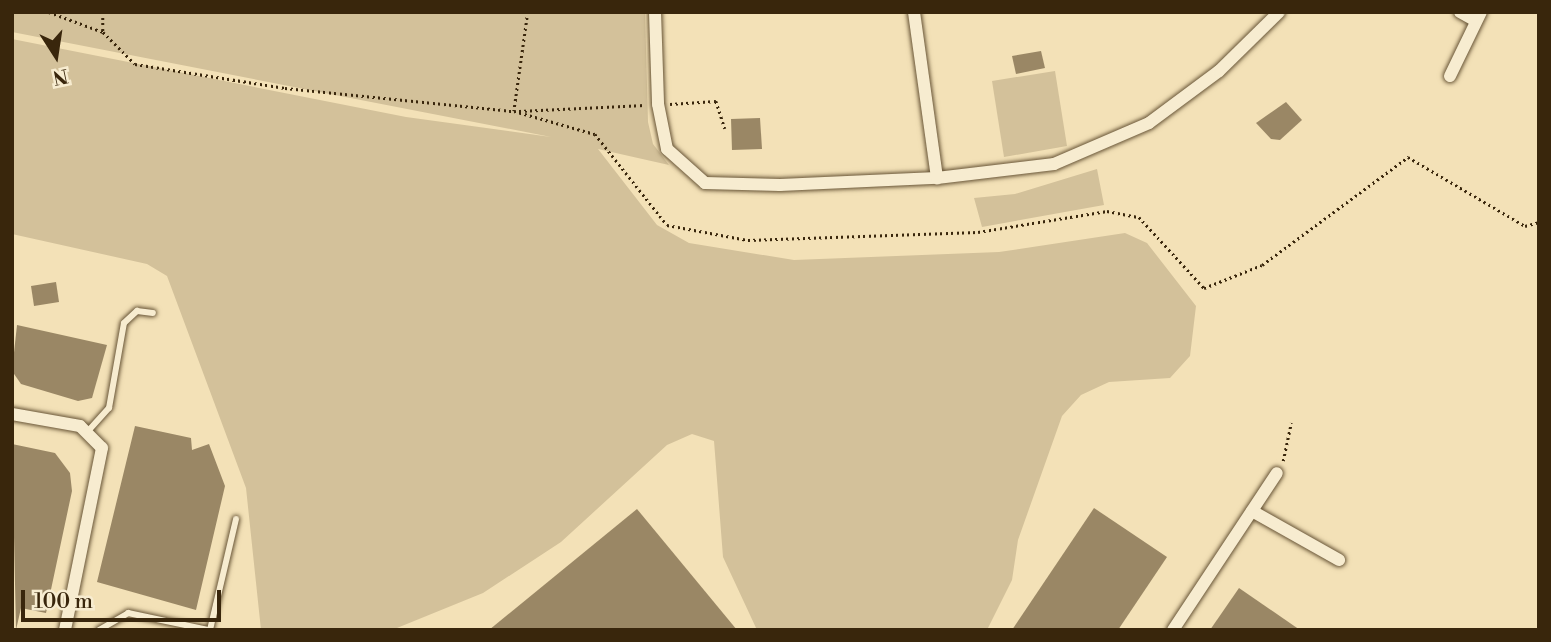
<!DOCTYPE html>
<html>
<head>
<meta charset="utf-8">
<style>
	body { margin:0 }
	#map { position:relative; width:1551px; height:642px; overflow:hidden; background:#f3e1b7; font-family:"Libre Bodoni",serif }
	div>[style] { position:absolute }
	.green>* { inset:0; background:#d3c19a }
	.building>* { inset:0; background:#9a8765 }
	.path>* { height:2.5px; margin-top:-1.25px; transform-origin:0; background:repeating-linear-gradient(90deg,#39260c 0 2px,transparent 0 5.5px) }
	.roads { filter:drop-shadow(0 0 2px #685537) drop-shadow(0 0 2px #685537) }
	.service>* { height:6px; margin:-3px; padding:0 3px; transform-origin:3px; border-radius:3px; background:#f7ecd0 }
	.minor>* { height:12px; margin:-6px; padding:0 6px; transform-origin:6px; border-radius:6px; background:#f7ecd0 }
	span { translate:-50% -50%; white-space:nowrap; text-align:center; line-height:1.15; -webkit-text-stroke:6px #f7ecd0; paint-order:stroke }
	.frame { position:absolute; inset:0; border:14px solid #39260c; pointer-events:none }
	.north { position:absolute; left:21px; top:21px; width:70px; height:70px; -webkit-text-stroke:5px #f7ecd0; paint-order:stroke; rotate:168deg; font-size:19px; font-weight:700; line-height:28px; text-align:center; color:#39260c }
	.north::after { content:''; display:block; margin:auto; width:24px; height:32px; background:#39260c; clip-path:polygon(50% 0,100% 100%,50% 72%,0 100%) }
	.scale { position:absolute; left:21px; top:590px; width:200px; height:32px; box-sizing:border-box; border:4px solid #39260c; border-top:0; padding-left:9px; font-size:21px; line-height:24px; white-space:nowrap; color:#39260c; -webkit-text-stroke:5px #f7ecd0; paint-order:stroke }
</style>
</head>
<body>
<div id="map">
	<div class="green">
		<i style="clip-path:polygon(12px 12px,645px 12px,648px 122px,653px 144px,669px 165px,598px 149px,657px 225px,689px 243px,794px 260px,999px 252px,1125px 233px,1147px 243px,1196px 306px,1190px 356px,1170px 378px,1109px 382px,1081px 395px,1062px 416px,1018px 540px,1012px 580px,987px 630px,757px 630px,723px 557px,714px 441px,692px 434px,667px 445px,561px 542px,483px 593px,392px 630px,261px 630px,246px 488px,167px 276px,147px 264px,12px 234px,12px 39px,406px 117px,551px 137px,12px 32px)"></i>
		<i style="clip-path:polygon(1055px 71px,1067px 146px,1004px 157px,992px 81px)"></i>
		<i style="clip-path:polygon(1097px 169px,1104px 205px,982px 227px,974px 198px,1015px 194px)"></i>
	</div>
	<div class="building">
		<i style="clip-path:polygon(1041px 51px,1045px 68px,1016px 74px,1012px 56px)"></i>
		<i style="clip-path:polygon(1286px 102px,1302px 120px,1280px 140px,1271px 139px,1256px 123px)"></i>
		<i style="clip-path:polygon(760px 118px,762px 149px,732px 150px,731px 119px)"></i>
		<i style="clip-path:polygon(56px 282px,59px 302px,34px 306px,31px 286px)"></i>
		<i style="clip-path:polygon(17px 325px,107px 345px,92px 398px,78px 401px,21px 384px,12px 371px)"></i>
		<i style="clip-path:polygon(135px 426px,191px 438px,192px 450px,209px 444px,225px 486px,196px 610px,97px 582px)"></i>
		<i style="clip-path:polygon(12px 444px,55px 453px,70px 473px,72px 491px,46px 613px,21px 608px,16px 630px)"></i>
		<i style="clip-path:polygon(1094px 508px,1167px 557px,1118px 630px,1012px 630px)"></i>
		<i style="clip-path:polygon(637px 509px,737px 630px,489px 630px)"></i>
		<i style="clip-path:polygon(1239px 588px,1300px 630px,1210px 630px)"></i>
	</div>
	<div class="path">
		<i style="left:49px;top:12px;width:58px;rotate:20.3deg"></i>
		<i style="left:103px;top:32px;width:45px;rotate:45deg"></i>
		<i style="left:135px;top:64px;width:152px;rotate:9.1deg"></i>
		<i style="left:285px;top:88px;width:229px;rotate:5.8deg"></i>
		<i style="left:103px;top:12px;width:20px;rotate:90deg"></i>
		<i style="left:528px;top:12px;width:100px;rotate:98deg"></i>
		<i style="left:514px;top:111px;width:84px;rotate:15.9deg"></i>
		<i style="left:595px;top:134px;width:116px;rotate:51.6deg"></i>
		<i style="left:667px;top:225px;width:82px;rotate:10.5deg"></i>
		<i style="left:748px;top:240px;width:230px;rotate:-2deg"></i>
		<i style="left:978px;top:232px;width:131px;rotate:-9.2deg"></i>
		<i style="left:1107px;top:211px;width:33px;rotate:11deg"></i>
		<i style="left:1139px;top:217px;width:96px;rotate:47.5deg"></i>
		<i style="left:1204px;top:288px;width:62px;rotate:-21.6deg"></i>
		<i style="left:1262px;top:265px;width:182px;rotate:-36.5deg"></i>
		<i style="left:1408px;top:157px;width:136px;rotate:30.5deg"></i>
		<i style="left:1525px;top:226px;width:15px;rotate:-16deg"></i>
		<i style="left:670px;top:104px;width:46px;rotate:-3.7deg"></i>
		<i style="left:716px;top:101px;width:29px;rotate:72deg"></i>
		<i style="left:519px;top:111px;width:126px;rotate:-2.7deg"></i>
		<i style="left:1283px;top:461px;width:39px;rotate:-78deg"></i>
	</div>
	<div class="roads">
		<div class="service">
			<i style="left:89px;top:430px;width:30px;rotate:-48deg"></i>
			<i style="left:109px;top:408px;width:86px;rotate:-80deg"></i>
			<i style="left:124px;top:323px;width:18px;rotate:-43deg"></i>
			<i style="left:137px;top:311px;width:16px;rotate:7deg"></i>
			<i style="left:99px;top:630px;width:34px;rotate:-30deg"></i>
			<i style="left:128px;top:613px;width:83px;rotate:11.9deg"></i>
			<i style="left:210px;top:630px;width:114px;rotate:-76.8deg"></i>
		</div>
		<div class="minor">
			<i style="left:655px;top:12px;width:92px;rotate:88.1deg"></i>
			<i style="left:658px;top:104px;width:46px;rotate:78.7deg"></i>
			<i style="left:667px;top:149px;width:51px;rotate:41.8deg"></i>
			<i style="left:705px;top:183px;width:75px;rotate:1.5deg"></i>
			<i style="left:780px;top:185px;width:157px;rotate:-2.6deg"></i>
			<i style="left:937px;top:178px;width:118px;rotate:-6.8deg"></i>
			<i style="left:1054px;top:164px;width:103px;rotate:-23.3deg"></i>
			<i style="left:1149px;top:123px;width:87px;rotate:-36.6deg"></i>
			<i style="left:1219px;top:71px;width:84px;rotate:-44.5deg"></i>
			<i style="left:914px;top:12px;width:168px;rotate:82.1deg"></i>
			<i style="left:1460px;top:12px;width:18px;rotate:29deg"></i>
			<i style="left:1450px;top:76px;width:71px;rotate:-64.2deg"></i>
			<i style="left:12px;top:414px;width:69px;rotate:10deg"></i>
			<i style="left:80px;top:426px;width:31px;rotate:45deg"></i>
			<i style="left:102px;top:448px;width:186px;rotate:101.5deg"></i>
			<i style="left:1252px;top:511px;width:100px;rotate:29.4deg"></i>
			<i style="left:1173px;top:630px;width:188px;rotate:-56.5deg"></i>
		</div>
	</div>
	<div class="frame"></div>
	<div class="north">N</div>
	<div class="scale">100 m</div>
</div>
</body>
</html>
